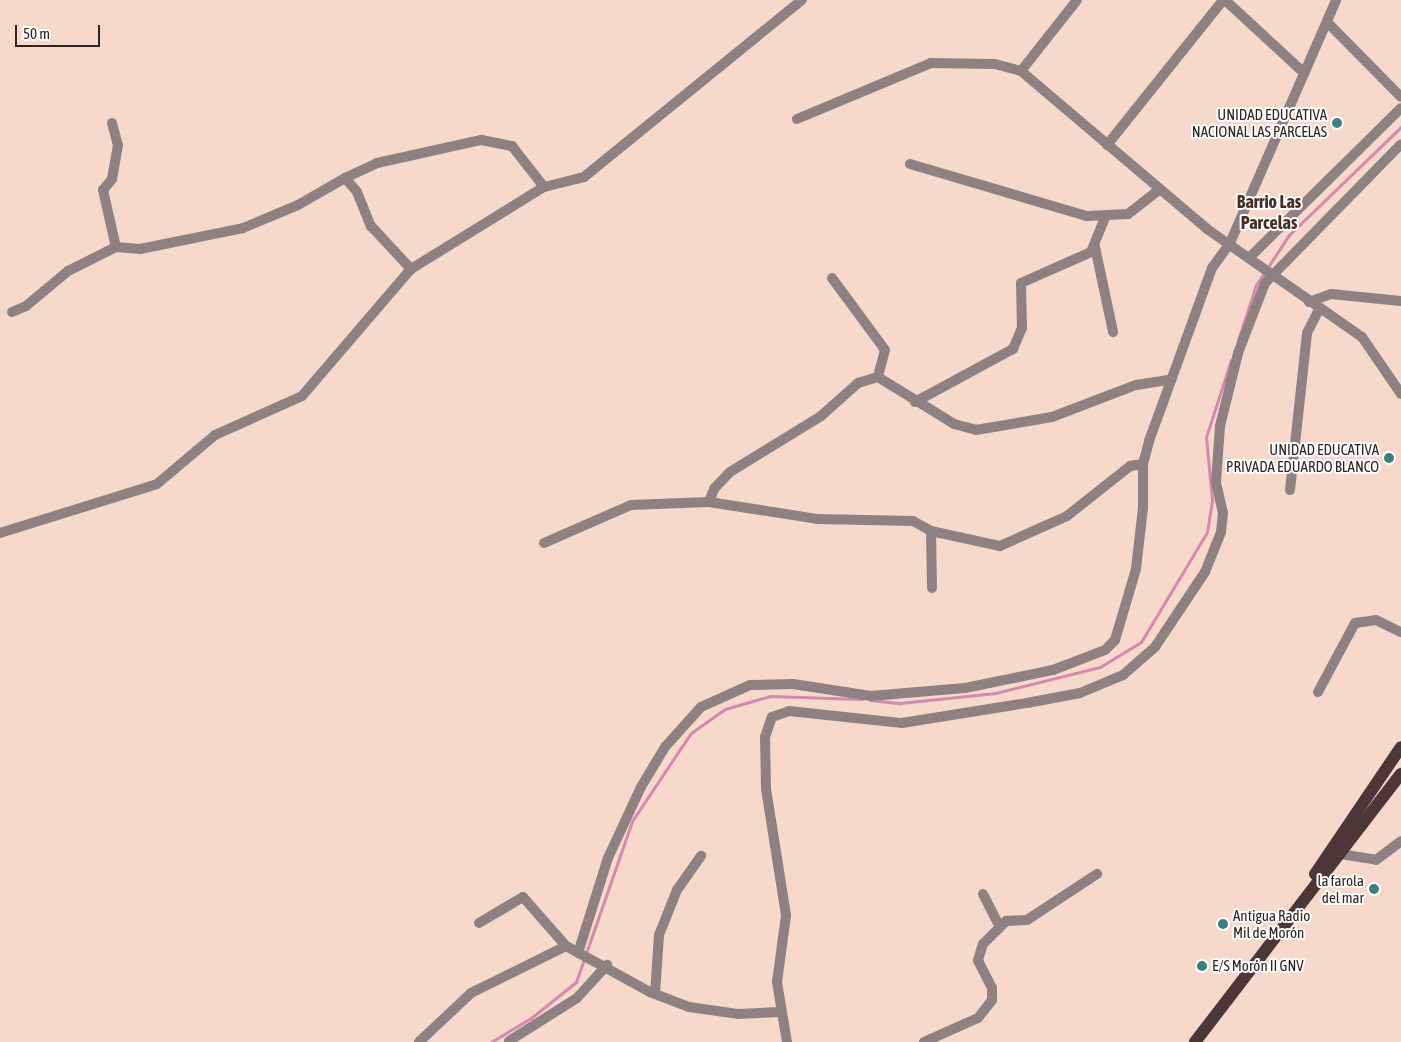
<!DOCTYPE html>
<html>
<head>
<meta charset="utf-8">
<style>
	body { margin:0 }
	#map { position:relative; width:1401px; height:1042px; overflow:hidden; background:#f7d9cc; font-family:"Asap Condensed",sans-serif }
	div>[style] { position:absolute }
	.stream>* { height:3px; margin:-1.5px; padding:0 1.5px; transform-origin:1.5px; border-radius:1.5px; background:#d489ae }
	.minor>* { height:10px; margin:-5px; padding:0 5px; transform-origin:5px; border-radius:5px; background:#8f8181 }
	.primary>* { height:12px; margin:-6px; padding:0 6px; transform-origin:6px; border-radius:6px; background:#4c3636 }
	.dots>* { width:14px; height:14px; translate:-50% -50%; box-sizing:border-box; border:2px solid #fff; border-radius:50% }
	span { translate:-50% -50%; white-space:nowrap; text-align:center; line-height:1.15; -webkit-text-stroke:4px #fff; paint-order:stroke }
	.poi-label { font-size:15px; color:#2f241f }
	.right { translate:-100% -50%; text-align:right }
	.left { translate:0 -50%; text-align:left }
	.quarter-label { font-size:18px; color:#452f24; font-weight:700 }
	.scale { position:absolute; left:15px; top:25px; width:85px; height:22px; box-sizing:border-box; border:2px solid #2f241f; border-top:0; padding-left:6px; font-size:15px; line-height:18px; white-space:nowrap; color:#2f241f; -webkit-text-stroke:4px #fff; paint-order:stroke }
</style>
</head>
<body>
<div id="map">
	<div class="stream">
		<i style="left:1238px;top:340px;width:58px;rotate:-71.9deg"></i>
		<i style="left:1256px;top:285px;width:60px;rotate:-56.6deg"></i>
		<i style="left:1289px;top:235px;width:156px;rotate:-44deg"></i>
		<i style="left:870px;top:700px;width:30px;rotate:6deg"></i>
		<i style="left:900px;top:703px;width:96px;rotate:-6deg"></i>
		<i style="left:995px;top:693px;width:108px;rotate:-13.9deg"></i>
		<i style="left:1100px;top:667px;width:48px;rotate:-31.4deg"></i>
		<i style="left:1141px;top:642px;width:128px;rotate:-59deg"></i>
		<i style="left:1207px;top:532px;width:32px;rotate:-81deg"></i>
		<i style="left:1212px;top:500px;width:63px;rotate:-95.4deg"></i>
		<i style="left:1206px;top:437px;width:81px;rotate:-72deg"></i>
		<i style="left:491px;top:1042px;width:47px;rotate:-31deg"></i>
		<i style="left:531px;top:1018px;width:58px;rotate:-38.7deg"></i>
		<i style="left:576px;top:982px;width:170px;rotate:-70.8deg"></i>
		<i style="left:632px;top:821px;width:106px;rotate:-56.2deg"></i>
		<i style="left:691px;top:733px;width:42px;rotate:-35.2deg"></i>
		<i style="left:725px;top:709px;width:47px;rotate:-16.1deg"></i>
		<i style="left:770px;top:696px;width:92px;rotate:1.9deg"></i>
	</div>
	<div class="minor">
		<i style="left:1225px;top:0;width:108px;rotate:42.7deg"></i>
		<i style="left:1327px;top:22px;width:105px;rotate:45.4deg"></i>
		<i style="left:1021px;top:71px;width:90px;rotate:-51.7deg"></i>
		<i style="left:797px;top:119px;width:145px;rotate:-22.7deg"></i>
		<i style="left:931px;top:63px;width:64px;rotate:0.9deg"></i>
		<i style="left:995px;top:64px;width:27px;rotate:15deg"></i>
		<i style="left:1021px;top:71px;width:244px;rotate:40.3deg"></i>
		<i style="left:1207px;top:229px;width:189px;rotate:34.9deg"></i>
		<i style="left:1362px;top:337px;width:69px;rotate:55.6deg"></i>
		<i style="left:112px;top:123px;width:23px;rotate:75deg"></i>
		<i style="left:118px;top:145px;width:35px;rotate:100deg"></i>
		<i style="left:112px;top:179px;width:14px;rotate:129deg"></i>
		<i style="left:103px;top:190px;width:58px;rotate:77.2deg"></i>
		<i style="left:1107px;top:145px;width:186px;rotate:-51.3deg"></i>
		<i style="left:910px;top:164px;width:184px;rotate:16.4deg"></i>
		<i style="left:1087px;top:216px;width:41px;rotate:-2.8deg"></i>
		<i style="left:1128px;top:214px;width:39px;rotate:-38deg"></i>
		<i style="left:345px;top:178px;width:35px;rotate:-25deg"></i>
		<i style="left:377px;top:163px;width:107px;rotate:-12.5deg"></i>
		<i style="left:481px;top:140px;width:32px;rotate:11deg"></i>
		<i style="left:512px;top:146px;width:52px;rotate:52deg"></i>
		<i style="left:1095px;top:247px;width:87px;rotate:78deg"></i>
		<i style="left:1250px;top:257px;width:212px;rotate:-44.6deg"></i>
		<i style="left:832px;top:278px;width:89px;rotate:53.6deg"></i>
		<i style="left:885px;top:350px;width:28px;rotate:105deg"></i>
		<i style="left:1309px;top:302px;width:23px;rotate:-20deg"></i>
		<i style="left:1331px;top:294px;width:70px;rotate:5.7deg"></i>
		<i style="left:12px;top:312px;width:15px;rotate:-23deg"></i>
		<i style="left:26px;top:306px;width:55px;rotate:-39.8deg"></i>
		<i style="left:68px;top:271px;width:54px;rotate:-26.6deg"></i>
		<i style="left:116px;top:247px;width:24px;rotate:5deg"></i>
		<i style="left:140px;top:249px;width:105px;rotate:-11.5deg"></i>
		<i style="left:243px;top:228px;width:60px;rotate:-22.7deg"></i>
		<i style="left:298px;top:205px;width:54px;rotate:-29.9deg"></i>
		<i style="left:345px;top:178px;width:18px;rotate:49deg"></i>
		<i style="left:357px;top:192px;width:37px;rotate:68deg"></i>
		<i style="left:371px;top:226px;width:59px;rotate:47.1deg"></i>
		<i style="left:878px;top:377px;width:89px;rotate:31.7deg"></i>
		<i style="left:954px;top:424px;width:23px;rotate:15deg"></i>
		<i style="left:976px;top:430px;width:77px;rotate:-9.7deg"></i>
		<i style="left:1052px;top:417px;width:90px;rotate:-20.9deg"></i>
		<i style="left:1136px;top:385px;width:36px;rotate:-9deg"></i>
		<i style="left:915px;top:402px;width:111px;rotate:-28.4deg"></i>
		<i style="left:1013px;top:349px;width:23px;rotate:-67deg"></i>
		<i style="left:1022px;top:328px;width:45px;rotate:-91.3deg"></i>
		<i style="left:1021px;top:283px;width:77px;rotate:-23.9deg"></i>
		<i style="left:1091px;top:252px;width:38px;rotate:-68deg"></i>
		<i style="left:1290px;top:490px;width:158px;rotate:-83.8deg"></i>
		<i style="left:1307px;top:333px;width:27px;rotate:-63deg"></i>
		<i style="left:709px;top:502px;width:14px;rotate:-69deg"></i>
		<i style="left:714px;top:489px;width:23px;rotate:-47deg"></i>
		<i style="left:730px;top:472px;width:107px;rotate:-31.6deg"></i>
		<i style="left:821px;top:416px;width:50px;rotate:-41.7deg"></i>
		<i style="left:858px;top:383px;width:21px;rotate:-17deg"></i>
		<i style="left:931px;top:531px;width:57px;rotate:89deg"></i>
		<i style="left:0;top:533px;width:164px;rotate:-17.3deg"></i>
		<i style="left:157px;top:484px;width:76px;rotate:-40.2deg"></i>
		<i style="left:215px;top:435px;width:95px;rotate:-24.1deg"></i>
		<i style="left:302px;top:396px;width:167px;rotate:-49.4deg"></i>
		<i style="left:411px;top:269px;width:156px;rotate:-31.7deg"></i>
		<i style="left:544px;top:187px;width:41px;rotate:-14deg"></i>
		<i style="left:584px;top:177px;width:281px;rotate:-39.1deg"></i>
		<i style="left:544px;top:543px;width:95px;rotate:-23.6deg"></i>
		<i style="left:631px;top:505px;width:78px;rotate:-2.2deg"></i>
		<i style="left:709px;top:502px;width:109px;rotate:8.9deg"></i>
		<i style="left:817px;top:519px;width:96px;rotate:1.2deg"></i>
		<i style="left:913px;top:521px;width:21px;rotate:29deg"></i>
		<i style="left:931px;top:531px;width:71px;rotate:12.3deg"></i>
		<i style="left:1000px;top:546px;width:73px;rotate:-24.1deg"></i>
		<i style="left:1067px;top:516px;width:80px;rotate:-38.4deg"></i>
		<i style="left:1130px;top:466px;width:13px;rotate:-9deg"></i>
		<i style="left:1318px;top:692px;width:78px;rotate:-61.8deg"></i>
		<i style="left:1355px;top:623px;width:21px;rotate:-8deg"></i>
		<i style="left:1376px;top:620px;width:28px;rotate:26deg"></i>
		<i style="left:1340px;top:854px;width:36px;rotate:9deg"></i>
		<i style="left:1376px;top:860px;width:31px;rotate:-37deg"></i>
		<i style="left:983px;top:894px;width:37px;rotate:63deg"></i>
		<i style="left:479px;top:923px;width:51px;rotate:-30.6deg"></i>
		<i style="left:523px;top:897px;width:65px;rotate:48.7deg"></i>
		<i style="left:566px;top:946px;width:96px;rotate:28.7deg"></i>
		<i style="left:650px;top:992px;width:42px;rotate:21deg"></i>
		<i style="left:689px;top:1007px;width:49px;rotate:8.1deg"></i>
		<i style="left:738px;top:1014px;width:43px;rotate:-2.7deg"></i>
		<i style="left:578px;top:953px;width:100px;rotate:-72.5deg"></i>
		<i style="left:608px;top:858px;width:78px;rotate:-65.1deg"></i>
		<i style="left:641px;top:787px;width:47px;rotate:-59deg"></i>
		<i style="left:665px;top:747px;width:54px;rotate:-48deg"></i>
		<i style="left:701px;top:707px;width:54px;rotate:-24.2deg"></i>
		<i style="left:750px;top:685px;width:43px;rotate:-1.3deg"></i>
		<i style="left:793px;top:684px;width:79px;rotate:8.7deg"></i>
		<i style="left:871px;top:696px;width:94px;rotate:-4.9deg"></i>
		<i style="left:965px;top:688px;width:90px;rotate:-11.6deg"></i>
		<i style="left:1053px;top:670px;width:56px;rotate:-21deg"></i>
		<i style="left:1105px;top:650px;width:14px;rotate:-45deg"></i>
		<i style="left:1115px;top:640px;width:74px;rotate:-73.5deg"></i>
		<i style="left:1136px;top:569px;width:61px;rotate:-83.5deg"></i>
		<i style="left:1143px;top:508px;width:44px;rotate:-90deg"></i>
		<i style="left:1143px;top:464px;width:24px;rotate:-75deg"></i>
		<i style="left:1149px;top:441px;width:184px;rotate:-70deg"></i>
		<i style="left:1212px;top:268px;width:31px;rotate:-54deg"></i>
		<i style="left:1230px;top:243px;width:265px;rotate:-66.4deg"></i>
		<i style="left:655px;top:994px;width:59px;rotate:-86.1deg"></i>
		<i style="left:659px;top:935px;width:48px;rotate:-68.2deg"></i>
		<i style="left:677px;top:890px;width:42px;rotate:-54.8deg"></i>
		<i style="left:509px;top:1041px;width:80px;rotate:-32.3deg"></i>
		<i style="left:577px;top:998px;width:45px;rotate:-47.7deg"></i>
		<i style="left:419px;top:1042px;width:71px;rotate:-43.3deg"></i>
		<i style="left:471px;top:993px;width:106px;rotate:-26.3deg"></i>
		<i style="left:787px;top:1042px;width:61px;rotate:-99.5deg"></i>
		<i style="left:777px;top:982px;width:68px;rotate:-82.3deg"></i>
		<i style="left:786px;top:915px;width:128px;rotate:-99deg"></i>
		<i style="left:766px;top:789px;width:52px;rotate:-91.1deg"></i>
		<i style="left:765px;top:737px;width:21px;rotate:-71deg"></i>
		<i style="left:772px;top:717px;width:18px;rotate:-19deg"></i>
		<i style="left:789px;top:711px;width:114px;rotate:6.1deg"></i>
		<i style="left:902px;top:723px;width:127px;rotate:-9.1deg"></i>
		<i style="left:1027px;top:703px;width:54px;rotate:-10.7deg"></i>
		<i style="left:1080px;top:693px;width:47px;rotate:-22.7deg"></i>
		<i style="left:1123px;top:675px;width:43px;rotate:-41.2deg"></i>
		<i style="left:1155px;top:647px;width:90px;rotate:-56.3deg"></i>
		<i style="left:1205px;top:572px;width:43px;rotate:-68.2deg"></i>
		<i style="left:1221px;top:532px;width:19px;rotate:-84deg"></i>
		<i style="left:1223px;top:513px;width:32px;rotate:-103deg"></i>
		<i style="left:1216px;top:482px;width:56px;rotate:-85.9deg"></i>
		<i style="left:1220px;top:426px;width:75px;rotate:-76.1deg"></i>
		<i style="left:1238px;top:353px;width:75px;rotate:-68.9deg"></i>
		<i style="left:1265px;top:283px;width:194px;rotate:-45.6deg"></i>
		<i style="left:924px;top:1042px;width:59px;rotate:-24deg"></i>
		<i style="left:978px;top:1018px;width:23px;rotate:-52deg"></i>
		<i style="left:992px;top:1000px;width:12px;rotate:-90deg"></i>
		<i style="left:992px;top:988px;width:31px;rotate:-117deg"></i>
		<i style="left:978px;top:960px;width:17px;rotate:-73deg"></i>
		<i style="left:983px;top:944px;width:33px;rotate:-45deg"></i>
		<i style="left:1006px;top:921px;width:21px;rotate:-3deg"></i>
		<i style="left:1027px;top:920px;width:84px;rotate:-33.3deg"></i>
	</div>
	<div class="primary">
		<i style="left:1315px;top:874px;width:153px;rotate:-55.9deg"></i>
		<i style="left:1195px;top:1042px;width:338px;rotate:-52.5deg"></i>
	</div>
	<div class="dots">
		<i style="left:1337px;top:123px;background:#3a817d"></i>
		<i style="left:1389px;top:458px;background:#3a817d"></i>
		<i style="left:1374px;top:889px;background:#3a817d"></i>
		<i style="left:1223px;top:924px;background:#3a817d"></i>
		<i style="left:1202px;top:966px;background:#3a817d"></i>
	</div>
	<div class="poi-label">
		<span class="right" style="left:1327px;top:123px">UNIDAD EDUCATIVA<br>NACIONAL LAS PARCELAS</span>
		<span class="right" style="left:1379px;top:458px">UNIDAD EDUCATIVA<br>PRIVADA EDUARDO BLANCO</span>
		<span class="right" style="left:1364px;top:889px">la farola<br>del mar</span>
		<span class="left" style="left:1233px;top:924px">Antigua Radio<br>Mil de Morón</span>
		<span class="left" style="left:1212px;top:966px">E/S Morón II GNV</span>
	</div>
	<div class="quarter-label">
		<span style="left:1269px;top:213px">Barrio Las<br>Parcelas</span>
	</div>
	<div class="scale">50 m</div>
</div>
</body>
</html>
